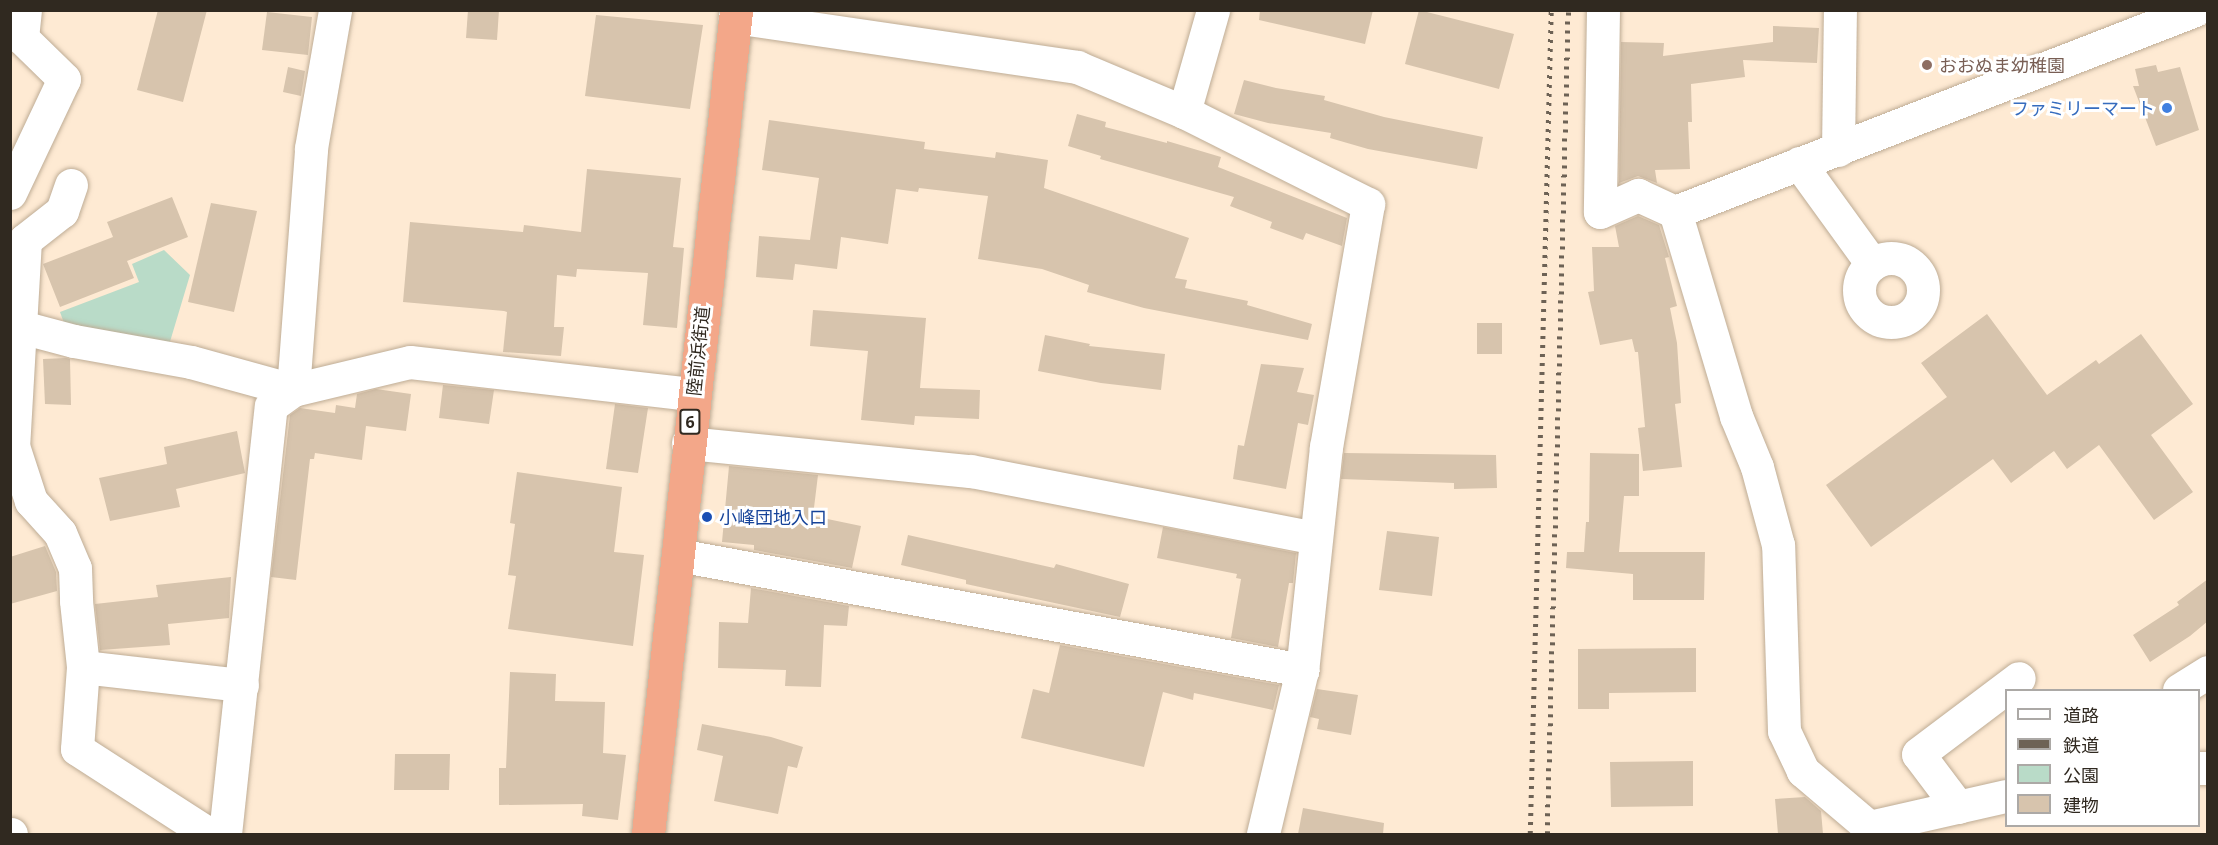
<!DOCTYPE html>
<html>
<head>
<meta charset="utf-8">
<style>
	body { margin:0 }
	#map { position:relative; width:2218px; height:845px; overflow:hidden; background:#feead3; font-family:"Open Sans","Noto Sans JP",sans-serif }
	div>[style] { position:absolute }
	.green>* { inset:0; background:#b9dbc8 }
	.building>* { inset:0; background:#d7c4ad }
	.roads { filter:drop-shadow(0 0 2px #beac95) drop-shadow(0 0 2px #beac95) }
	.minor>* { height:33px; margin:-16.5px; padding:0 16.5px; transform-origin:16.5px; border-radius:16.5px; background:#fff }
	.minor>.ring { margin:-16.5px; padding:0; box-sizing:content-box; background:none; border:33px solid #fff; border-radius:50% }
	.highway>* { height:33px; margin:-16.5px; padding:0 16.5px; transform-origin:16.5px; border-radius:16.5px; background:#f3a789 }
	.rail>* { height:4.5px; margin-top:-2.25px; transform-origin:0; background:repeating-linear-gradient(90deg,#6d6255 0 3px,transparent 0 9px) }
	.dots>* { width:16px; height:16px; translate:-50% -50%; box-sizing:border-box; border:3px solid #fff; border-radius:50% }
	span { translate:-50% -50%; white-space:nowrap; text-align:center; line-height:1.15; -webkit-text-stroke:6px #fff; paint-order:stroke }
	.shield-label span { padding:2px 4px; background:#fff; border:2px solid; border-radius:4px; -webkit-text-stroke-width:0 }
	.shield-label { font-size:16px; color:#302920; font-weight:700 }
	.education-label { font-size:18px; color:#785e54 }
	.left { translate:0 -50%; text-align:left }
	.shop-label { font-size:18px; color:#366cbe }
	.right { translate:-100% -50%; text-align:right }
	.street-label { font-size:18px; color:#302920 }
	.transit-label { font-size:18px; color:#164399 }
	.frame { position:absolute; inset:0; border:12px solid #302920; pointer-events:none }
	.legend { position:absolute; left:2005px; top:689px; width:195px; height:138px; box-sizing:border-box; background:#fff; border:2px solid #aca9a6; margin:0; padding:8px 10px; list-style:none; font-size:18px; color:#302920 }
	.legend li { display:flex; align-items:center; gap:12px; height:30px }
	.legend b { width:30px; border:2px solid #aca9a6 }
</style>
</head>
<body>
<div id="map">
	<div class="green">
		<i style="clip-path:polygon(164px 250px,190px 275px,169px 345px,64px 323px,60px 312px,139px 282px,132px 264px)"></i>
	</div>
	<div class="building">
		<i style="clip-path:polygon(158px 10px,207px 10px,183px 102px,137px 90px)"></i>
		<i style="clip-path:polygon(468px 10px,499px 10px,497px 40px,466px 38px)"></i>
		<i style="clip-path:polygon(1260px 10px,1373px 10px,1365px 44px,1259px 20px)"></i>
		<i style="clip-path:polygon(1419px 10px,1514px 34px,1499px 89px,1405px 64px)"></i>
		<i style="clip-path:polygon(267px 12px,312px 17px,308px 55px,262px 50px)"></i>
		<i style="clip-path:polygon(596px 15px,703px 25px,690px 109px,585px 96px)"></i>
		<i style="clip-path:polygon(1773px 26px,1819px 28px,1817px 63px,1743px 60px,1745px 77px,1691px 84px,1692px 122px,1688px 122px,1690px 169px,1655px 170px,1657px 183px,1638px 176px,1619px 183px,1621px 42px,1664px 43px,1663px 56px,1773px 42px)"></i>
		<i style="clip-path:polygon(2156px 65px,2158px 72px,2180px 67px,2199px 130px,2156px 146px,2133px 86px,2139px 86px,2135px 69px)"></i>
		<i style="clip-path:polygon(288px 67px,305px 71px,301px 96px,283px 92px)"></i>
		<i style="clip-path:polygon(1244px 80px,1276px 88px,1325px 96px,1324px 100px,1384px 117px,1483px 137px,1477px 169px,1368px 149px,1330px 138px,1331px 133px,1268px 123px,1234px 114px)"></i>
		<i style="clip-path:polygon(1077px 114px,1106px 122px,1105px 127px,1167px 143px,1167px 141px,1221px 157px,1218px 167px,1347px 218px,1342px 246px,1306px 233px,1303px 240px,1270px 228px,1272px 222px,1230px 206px,1234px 197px,1100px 159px,1101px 156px,1068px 146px)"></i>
		<i style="clip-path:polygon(769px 120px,925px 142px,924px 149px,995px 158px,996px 152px,1048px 160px,1044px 188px,1189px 238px,1175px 278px,1187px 280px,1185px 288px,1248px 301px,1247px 305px,1312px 324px,1308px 340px,1144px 308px,1087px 292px,1089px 285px,1042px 269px,978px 259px,988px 196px,919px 188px,918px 192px,896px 189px,888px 244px,841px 237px,837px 269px,795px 264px,793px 280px,756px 277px,759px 236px,810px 240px,819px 178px,762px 170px)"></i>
		<i style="clip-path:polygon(587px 169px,681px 178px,673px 247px,684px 248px,677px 328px,643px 325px,648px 273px,577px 269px,576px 277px,557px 275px,554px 327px,564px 327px,561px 356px,503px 352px,507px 312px,504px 311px,403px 302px,410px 222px,523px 232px,524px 225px,581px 232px)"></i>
		<i style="clip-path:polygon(172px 197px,188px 237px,127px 261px,134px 278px,60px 307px,43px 264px,113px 237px,107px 222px)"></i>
		<i style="clip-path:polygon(211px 203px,257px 211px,234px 312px,188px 302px)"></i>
		<i style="clip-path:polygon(1638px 216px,1659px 225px,1669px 257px,1665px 258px,1677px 306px,1670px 308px,1677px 343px,1681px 403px,1675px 404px,1682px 467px,1643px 471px,1638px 428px,1645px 427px,1638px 352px,1635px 352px,1632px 339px,1600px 345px,1588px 292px,1594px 291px,1592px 247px,1619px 247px,1615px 226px)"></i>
		<i style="clip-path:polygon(813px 310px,926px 318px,920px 388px,980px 390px,979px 419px,915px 416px,914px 425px,861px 420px,868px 351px,810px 346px)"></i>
		<i style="clip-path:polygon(1987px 314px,2047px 395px,2096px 360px,2099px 364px,2141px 334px,2193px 404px,2151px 435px,2193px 492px,2154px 520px,2099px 445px,2067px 469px,2054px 451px,2011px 483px,1993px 459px,1871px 547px,1826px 485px,1947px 397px,1921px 363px)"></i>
		<i style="clip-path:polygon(1477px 323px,1502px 323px,1502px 354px,1477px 354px)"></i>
		<i style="clip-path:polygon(1045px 335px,1090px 344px,1089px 346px,1165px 354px,1161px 390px,1101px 383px,1038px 371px)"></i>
		<i style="clip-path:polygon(66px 358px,70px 359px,71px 405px,45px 404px,43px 359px)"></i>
		<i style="clip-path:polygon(1261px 364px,1304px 368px,1297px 392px,1314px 395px,1308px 425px,1298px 423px,1286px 489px,1233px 479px,1238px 445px,1244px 446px)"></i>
		<i style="clip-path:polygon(443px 385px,494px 390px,489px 424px,439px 418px)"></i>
		<i style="clip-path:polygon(376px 389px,411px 394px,406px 431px,366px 426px,362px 460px,315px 453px,314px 459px,310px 459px,296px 580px,271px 577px,290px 415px,300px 408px,335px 413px,336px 405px,355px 408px,357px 394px)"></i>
		<i style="clip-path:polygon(615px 404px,648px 408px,638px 473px,606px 469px)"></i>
		<i style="clip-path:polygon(237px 431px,245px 473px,176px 489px,180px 507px,110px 521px,99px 478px,167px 464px,164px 447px)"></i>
		<i style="clip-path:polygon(1344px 453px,1496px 455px,1497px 488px,1454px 489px,1454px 483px,1341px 479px)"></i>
		<i style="clip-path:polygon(1590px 453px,1639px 454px,1639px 496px,1624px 496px,1619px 552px,1705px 552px,1704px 600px,1633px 600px,1633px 574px,1566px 568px,1567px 552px,1584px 552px,1586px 522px,1589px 522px)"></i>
		<i style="clip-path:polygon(729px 466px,818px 475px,813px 516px,861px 526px,852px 568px,754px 550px,754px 545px,722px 542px)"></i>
		<i style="clip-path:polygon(517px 472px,622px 487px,614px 552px,644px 555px,633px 646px,508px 629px,516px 576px,508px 575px,515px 524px,510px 523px)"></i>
		<i style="clip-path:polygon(1163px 527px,1296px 553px,1293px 583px,1289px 583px,1278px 647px,1231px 638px,1241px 579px,1236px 578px,1237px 574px,1157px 558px)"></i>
		<i style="clip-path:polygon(1387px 531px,1439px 537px,1432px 596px,1379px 590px)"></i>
		<i style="clip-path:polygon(908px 535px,1054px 568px,1056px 564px,1129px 584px,1120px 617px,966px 584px,966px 580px,901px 565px)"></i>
		<i style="clip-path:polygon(45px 546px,56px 572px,57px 591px,10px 604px,10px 557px)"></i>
		<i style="clip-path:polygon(231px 577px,229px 618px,168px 624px,170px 645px,100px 650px,95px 604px,158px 597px,156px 585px)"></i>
		<i style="clip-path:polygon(2208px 579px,2208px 621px,2190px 636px,2150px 662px,2133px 635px,2179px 605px,2177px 602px)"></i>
		<i style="clip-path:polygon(751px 588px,849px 606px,847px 626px,824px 625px,821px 687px,785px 686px,786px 670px,718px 668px,719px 622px,748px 623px)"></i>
		<i style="clip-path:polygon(1060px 645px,1279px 685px,1273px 710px,1194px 693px,1193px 700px,1163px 692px,1144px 767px,1021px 738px,1033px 689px,1049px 693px)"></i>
		<i style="clip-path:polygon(1696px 648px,1696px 692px,1609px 693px,1609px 709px,1578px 709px,1578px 649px)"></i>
		<i style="clip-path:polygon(510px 672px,556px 674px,555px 701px,605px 702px,603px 753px,626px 755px,618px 820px,582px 816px,583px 804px,499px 805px,499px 768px,506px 768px)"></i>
		<i style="clip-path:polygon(1317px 689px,1358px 695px,1351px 735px,1317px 729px,1319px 719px,1310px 717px)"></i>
		<i style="clip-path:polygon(702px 724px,771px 737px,803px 747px,797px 768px,788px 766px,778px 814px,714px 801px,723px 756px,697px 750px)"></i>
		<i style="clip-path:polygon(395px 754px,450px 754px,449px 790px,394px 790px)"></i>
		<i style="clip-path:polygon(1693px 761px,1693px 806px,1611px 807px,1610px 762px)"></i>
		<i style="clip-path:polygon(1805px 797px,1821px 811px,1823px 834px,1778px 834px,1775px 799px)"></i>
		<i style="clip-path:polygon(1303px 808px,1384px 823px,1383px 834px,1298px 834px)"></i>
	</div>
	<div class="roads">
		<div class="minor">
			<i style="left:1603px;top:10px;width:202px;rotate:90.9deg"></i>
			<i style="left:1600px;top:212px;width:42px;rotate:-24.1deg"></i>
			<i style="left:1638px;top:195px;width:41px;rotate:24.7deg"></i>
			<i style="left:735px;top:17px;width:346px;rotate:8.3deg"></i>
			<i style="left:1077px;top:67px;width:116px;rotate:22.8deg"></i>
			<i style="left:1184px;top:112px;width:206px;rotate:26.6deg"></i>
			<i style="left:1368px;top:204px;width:247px;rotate:99.8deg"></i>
			<i style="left:1326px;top:447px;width:224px;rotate:96.1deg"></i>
			<i style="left:1302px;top:670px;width:169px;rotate:103.4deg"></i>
			<i style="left:1184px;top:112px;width:106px;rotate:-74.1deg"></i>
			<i style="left:1838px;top:150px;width:140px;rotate:-89.2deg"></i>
			<i style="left:1799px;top:163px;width:125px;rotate:54.1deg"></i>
			<i style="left:71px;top:185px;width:28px;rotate:109deg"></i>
			<i style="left:62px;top:211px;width:47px;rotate:141.9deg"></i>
			<i style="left:25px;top:240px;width:206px;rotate:93.3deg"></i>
			<i style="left:13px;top:446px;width:58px;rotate:71.9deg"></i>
			<i style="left:31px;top:501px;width:43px;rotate:47.8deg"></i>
			<i style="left:60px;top:533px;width:38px;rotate:67deg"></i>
			<i style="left:75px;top:568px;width:33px;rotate:88deg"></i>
			<i style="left:76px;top:601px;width:66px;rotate:83.9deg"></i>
			<i style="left:83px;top:667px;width:82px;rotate:94.2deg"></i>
			<i style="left:77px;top:749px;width:157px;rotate:32.8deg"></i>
			<i style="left:10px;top:193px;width:126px;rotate:-64.7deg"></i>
			<i style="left:64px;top:79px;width:59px;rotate:-135.7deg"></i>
			<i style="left:22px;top:38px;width:28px;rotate:-84deg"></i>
			<i class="ring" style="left:1859px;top:258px;width:31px;height:31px"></i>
			<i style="left:10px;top:324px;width:66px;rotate:14.9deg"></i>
			<i style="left:74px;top:341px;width:119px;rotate:10.2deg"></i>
			<i style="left:191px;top:362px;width:106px;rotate:15.4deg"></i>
			<i style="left:293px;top:390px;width:120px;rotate:-13.5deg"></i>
			<i style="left:410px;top:362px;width:285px;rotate:6.5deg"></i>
			<i style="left:688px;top:443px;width:284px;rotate:5.7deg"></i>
			<i style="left:971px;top:471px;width:351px;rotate:11deg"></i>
			<i style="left:678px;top:555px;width:635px;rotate:10.44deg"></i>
			<i style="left:83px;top:667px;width:160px;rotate:6.5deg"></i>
			<i style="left:2179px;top:690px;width:34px;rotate:-32deg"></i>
			<i style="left:2198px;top:768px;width:10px"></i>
			<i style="left:1958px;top:807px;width:66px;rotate:-127deg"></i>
			<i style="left:1918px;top:754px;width:126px;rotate:-37deg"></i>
			<i style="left:1869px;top:827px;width:140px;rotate:-12.8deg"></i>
			<i style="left:10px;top:834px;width:1px"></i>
			<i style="left:225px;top:834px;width:430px;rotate:-83.9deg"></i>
			<i style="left:271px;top:406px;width:27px;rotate:-36deg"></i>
			<i style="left:293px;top:390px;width:243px;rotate:-85.7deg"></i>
			<i style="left:311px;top:148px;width:140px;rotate:-80.1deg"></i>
			<i style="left:1872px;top:834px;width:8px;rotate:-113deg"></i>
			<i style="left:1869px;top:827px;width:87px;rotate:-139.7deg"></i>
			<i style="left:1803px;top:771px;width:44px;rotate:-115.4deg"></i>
			<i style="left:1784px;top:731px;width:186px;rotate:-91.8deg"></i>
			<i style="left:1778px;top:545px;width:81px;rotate:-105.1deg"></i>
			<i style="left:1757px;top:467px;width:55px;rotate:-112.4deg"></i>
			<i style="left:1736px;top:416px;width:213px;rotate:-106.6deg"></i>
			<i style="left:1675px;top:212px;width:558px;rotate:-21.23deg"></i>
		</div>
		<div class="highway">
			<i style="left:648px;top:834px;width:829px;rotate:-83.9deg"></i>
		</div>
	</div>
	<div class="rail">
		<i style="left:1530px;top:834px;width:824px;rotate:-88.54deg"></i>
		<i style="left:1547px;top:834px;width:824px;rotate:-88.54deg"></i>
	</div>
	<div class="dots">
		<i style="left:1927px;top:65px;background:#8d6e63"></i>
		<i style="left:2167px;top:108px;background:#3f7fe0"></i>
		<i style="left:707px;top:517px;background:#1a4fb4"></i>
	</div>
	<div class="shield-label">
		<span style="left:690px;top:422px">6</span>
	</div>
	<div class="education-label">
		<span class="left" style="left:1939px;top:65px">おおぬま幼稚園</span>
	</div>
	<div class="shop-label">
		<span class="right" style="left:2155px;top:108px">ファミリーマート</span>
	</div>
	<div class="street-label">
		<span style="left:698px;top:351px;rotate:-84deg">陸前浜街道</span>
	</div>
	<div class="transit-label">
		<span class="left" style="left:719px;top:517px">小峰団地入口</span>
	</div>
	<div class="frame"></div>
	<ul class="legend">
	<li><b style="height:8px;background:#fff"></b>道路</li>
	<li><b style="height:8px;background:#6d6255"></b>鉄道</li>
	<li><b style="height:16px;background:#b9dbc8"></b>公園</li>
	<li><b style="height:16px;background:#d7c4ad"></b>建物</li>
	</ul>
</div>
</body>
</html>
